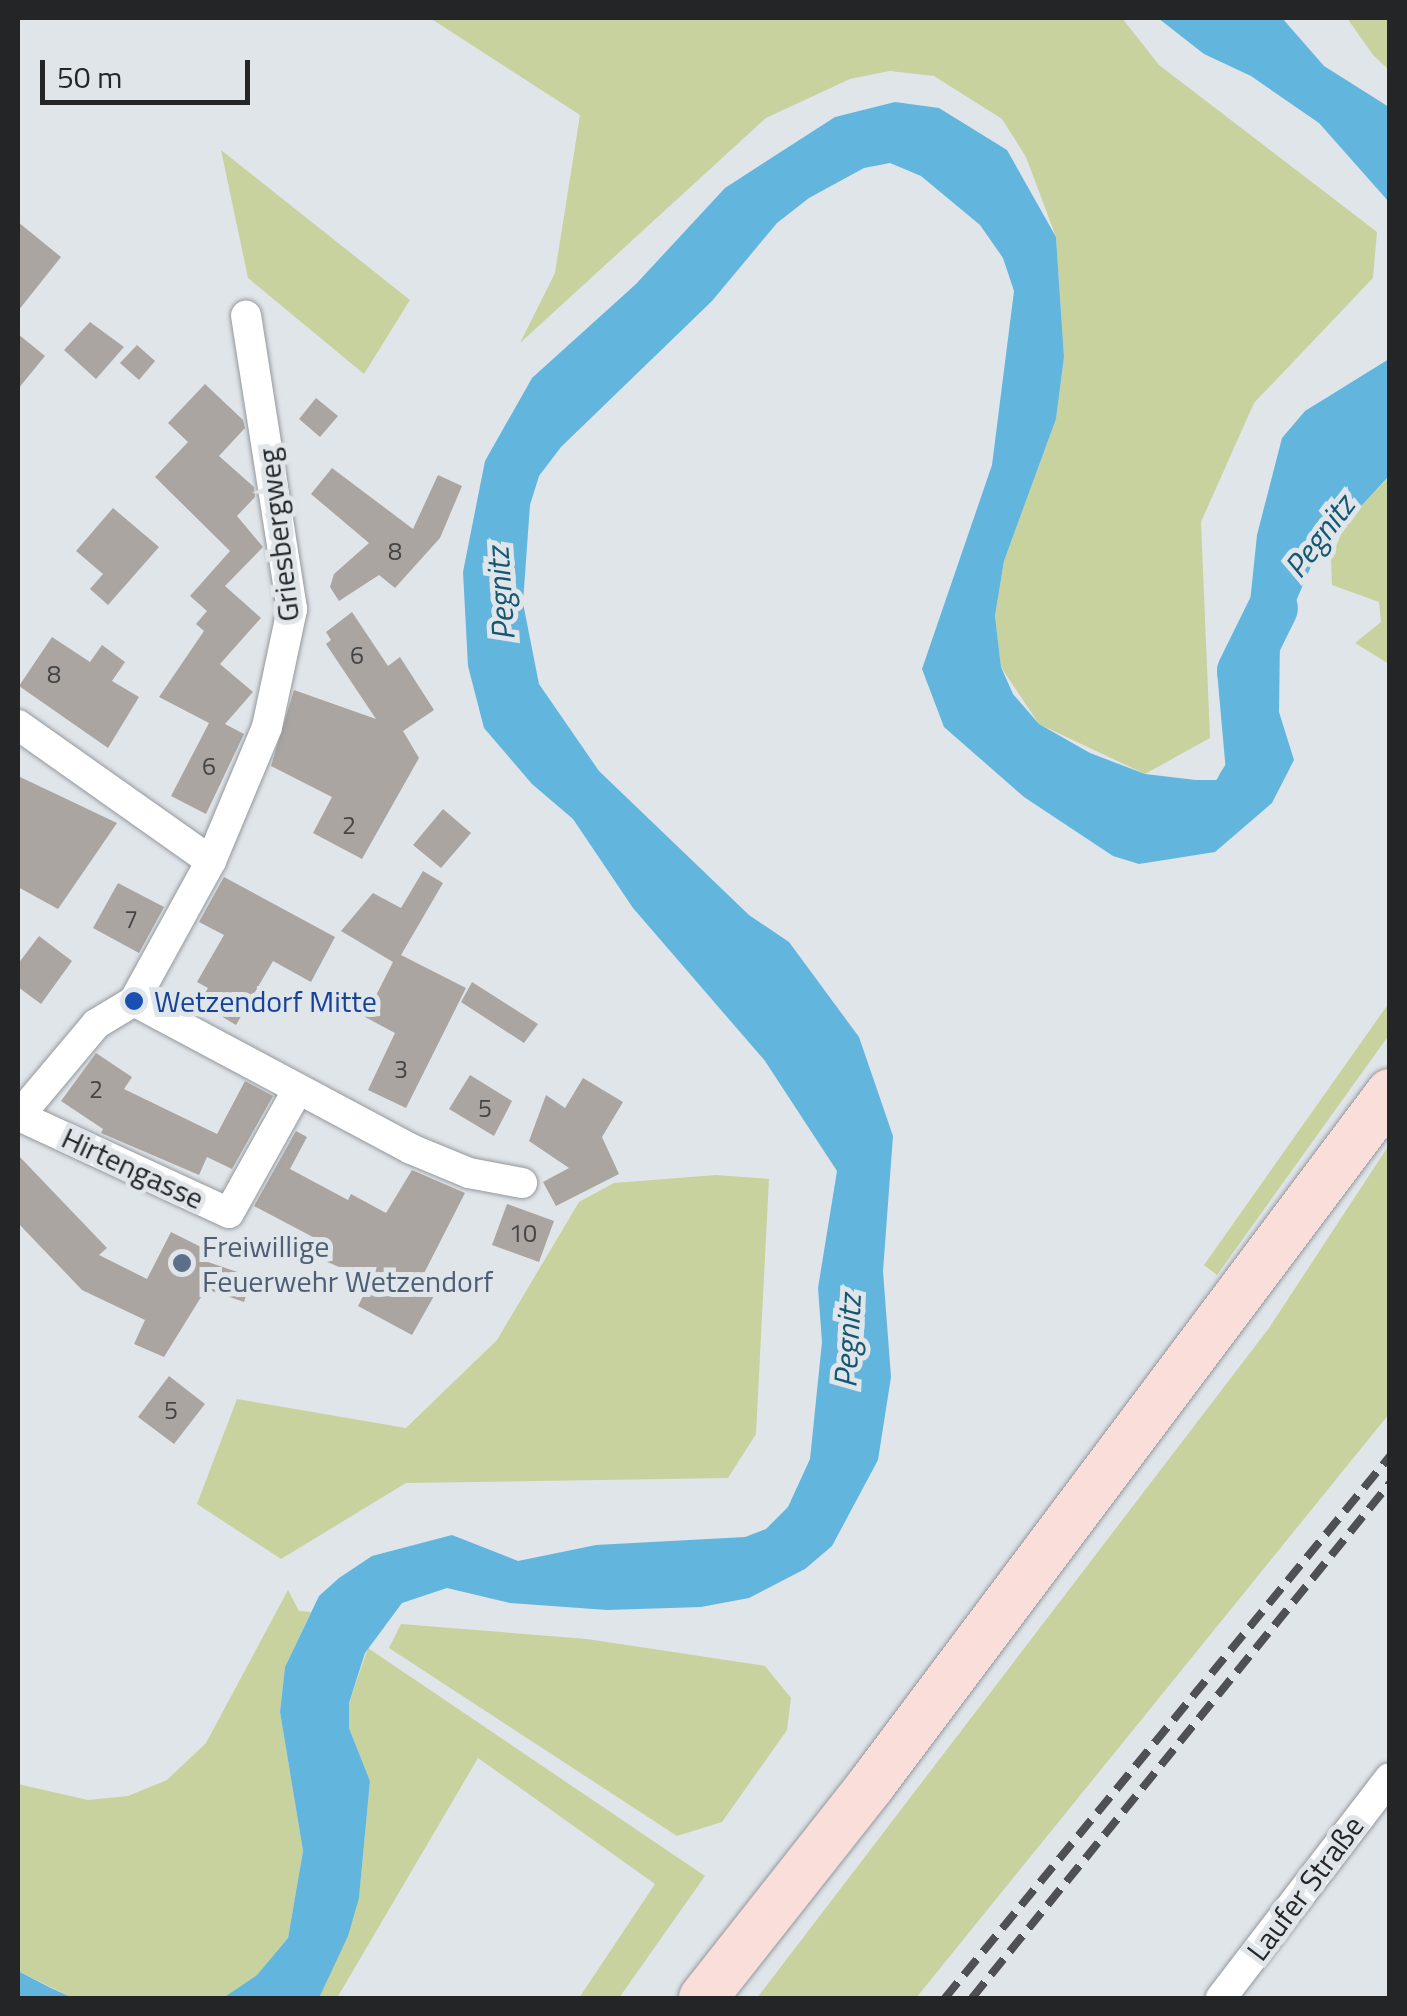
<!DOCTYPE html>
<html>
<head>
<meta charset="utf-8">
<style>
	body { margin:0 }
	#map { position:relative; width:1407px; height:2016px; overflow:hidden; background:#e0e5ea; font-family:"Titillium Web",sans-serif }
	div>[style] { position:absolute }
	.green>* { inset:0; background:#c8d29e }
	.water>* { inset:0; background:#62b6dd }
	.river>* { height:50px; margin:-25px; padding:0 25px; transform-origin:25px; border-radius:25px; background:#62b6dd }
	.building>* { inset:0; background:#aaa5a1 }
	.roads { filter:drop-shadow(0 0 2px #93989c) drop-shadow(0 0 2px #93989c) }
	.minor>* { height:30px; margin:-15px; padding:0 15px; transform-origin:15px; border-radius:15px; background:#fff }
	.primary>* { height:48px; margin:-24px; padding:0 24px; transform-origin:24px; border-radius:24px; background:#f9deda }
	.rail>* { height:8px; margin-top:-4px; transform-origin:0; background:repeating-linear-gradient(90deg,#4e5053 0 20px,transparent 0 30px) }
	.dots>* { width:28px; height:28px; translate:-50% -50%; box-sizing:border-box; border:5px solid #e0e5ea; border-radius:50% }
	span { translate:-50% -50%; white-space:nowrap; text-align:center; line-height:1.15; -webkit-text-stroke:10px #e0e5ea; paint-order:stroke }
	.number-label { font-size:25px; color:#464546 }
	.number-label span { -webkit-text-stroke-width:0 }
	.street-label { font-size:30px; color:#242527 }
	.transit-label { font-size:30px; color:#164399 }
	.left { translate:0 -50%; text-align:left }
	.service-label { font-size:30px; color:#4e5e75 }
	.water-label { font-size:32px; color:#145772; font-style:italic }
	.frame { position:absolute; inset:0; border:20px solid #242527; pointer-events:none }
	.scale { position:absolute; left:40px; top:60px; width:210px; height:45px; box-sizing:border-box; border:5px solid #242527; border-top:0; padding-left:12px; font-size:30px; line-height:35px; white-space:nowrap; color:#242527; -webkit-text-stroke:8px #e0e5ea; paint-order:stroke }
</style>
</head>
<body>
<div id="map">
	<div class="green">
		<i style="clip-path:polygon(430px 18px,1122px 18px,1159px 65px,1377px 232px,1373px 278px,1254px 403px,1201px 522px,1210px 738px,1145px 774px,1039px 724px,1001px 667px,995px 616px,1004px 561px,1056px 419px,1064px 357px,1056px 237px,1026px 157px,1002px 119px,934px 76px,890px 71px,850px 79px,766px 118px,520px 343px,555px 273px,580px 115px)"></i>
		<i style="clip-path:polygon(1347px 18px,1389px 18px,1389px 70px,1373px 55px)"></i>
		<i style="clip-path:polygon(221px 150px,410px 300px,364px 374px,248px 278px)"></i>
		<i style="clip-path:polygon(1389px 477px,1389px 664px,1355px 643px,1381px 622px,1379px 602px,1332px 585px,1331px 559px,1346px 522px)"></i>
		<i style="clip-path:polygon(1389px 1003px,1389px 1035px,1217px 1275px,1204px 1265px)"></i>
		<i style="clip-path:polygon(1389px 1145px,1389px 1414px,916px 1998px,757px 1998px,1269px 1328px)"></i>
		<i style="clip-path:polygon(716px 1175px,769px 1179px,756px 1434px,728px 1478px,406px 1483px,281px 1559px,197px 1504px,237px 1399px,406px 1428px,497px 1340px,579px 1202px,614px 1183px)"></i>
		<i style="clip-path:polygon(288px 1590px,299px 1611px,311px 1612px,285px 1667px,280px 1712px,303px 1851px,288px 1938px,257px 1975px,223px 1998px,73px 1998px,18px 1971px,18px 1784px,88px 1800px,128px 1796px,167px 1780px,206px 1743px)"></i>
		<i style="clip-path:polygon(401px 1624px,587px 1639px,765px 1666px,791px 1698px,787px 1730px,722px 1822px,677px 1836px,389px 1648px)"></i>
		<i style="clip-path:polygon(368px 1648px,705px 1876px,619px 1998px,579px 1998px,655px 1884px,478px 1758px,337px 1998px,319px 1998px,359px 1898px,370px 1781px,349px 1728px,349px 1703px)"></i>
	</div>
	<div class="water">
		<i style="clip-path:polygon(1158px 18px,1282px 18px,1324px 66px,1389px 107px,1389px 202px,1319px 123px,1251px 76px,1204px 54px)"></i>
		<i style="clip-path:polygon(895px 102px,939px 108px,1007px 150px,1056px 237px,1064px 357px,1056px 419px,1004px 561px,995px 616px,1001px 667px,1013px 694px,1039px 724px,1090px 753px,1145px 774px,1196px 780px,1216px 780px,1235px 766px,1248px 718px,1242px 679px,1257px 535px,1282px 438px,1305px 411px,1389px 359px,1389px 476px,1316px 555px,1280px 638px,1279px 712px,1294px 760px,1272px 803px,1215px 852px,1139px 864px,1113px 856px,1024px 797px,944px 727px,922px 669px,992px 465px,1014px 291px,1003px 258px,980px 225px,921px 176px,890px 163px,864px 168px,809px 198px,777px 223px,712px 301px,561px 447px,539px 476px,530px 505px,523px 603px,539px 684px,599px 771px,749px 915px,789px 942px,859px 1037px,893px 1136px,883px 1271px,891px 1377px,878px 1460px,832px 1546px,805px 1569px,749px 1598px,701px 1607px,607px 1610px,510px 1603px,447px 1588px,402px 1603px,365px 1653px,349px 1703px,349px 1728px,370px 1781px,359px 1898px,348px 1936px,319px 1998px,223px 1998px,257px 1975px,288px 1938px,303px 1851px,280px 1712px,285px 1667px,319px 1596px,339px 1578px,372px 1556px,452px 1535px,518px 1561px,596px 1545px,745px 1537px,766px 1529px,788px 1507px,810px 1459px,822px 1342px,818px 1288px,837px 1171px,765px 1061px,633px 908px,573px 819px,532px 784px,484px 728px,468px 666px,463px 572px,485px 461px,532px 378px,636px 284px,725px 188px,835px 117px)"></i>
		<i style="clip-path:polygon(18px 1971px,51px 1988px,73px 1998px,18px 1998px)"></i>
	</div>
	<div class="river">
		<i style="left:1241px;top:787px;width:19px;rotate:-58deg"></i>
		<i style="left:1251px;top:771px;width:100px;rotate:-95.1deg"></i>
		<i style="left:1242px;top:671px;width:70px;rotate:-63.8deg"></i>
	</div>
	<div class="building">
		<i style="clip-path:polygon(18px 222px,61px 257px,18px 311px)"></i>
		<i style="clip-path:polygon(90px 322px,124px 347px,96px 379px,64px 350px)"></i>
		<i style="clip-path:polygon(18px 334px,45px 356px,18px 389px)"></i>
		<i style="clip-path:polygon(137px 345px,155px 361px,139px 380px,120px 363px)"></i>
		<i style="clip-path:polygon(205px 384px,243px 420px,245px 428px,219px 456px,254px 487px,255px 497px,237px 516px,263px 547px,225px 586px,261px 618px,220px 664px,253px 692px,225px 724px,244px 734px,206px 814px,171px 796px,209px 723px,159px 697px,204px 631px,196px 624px,207px 611px,190px 596px,230px 551px,155px 477px,188px 442px,168px 423px)"></i>
		<i style="clip-path:polygon(316px 398px,338px 416px,320px 437px,299px 419px)"></i>
		<i style="clip-path:polygon(332px 468px,413px 529px,438px 475px,462px 486px,440px 538px,395px 588px,379px 575px,339px 601px,330px 587px,334px 574px,369px 543px,311px 494px)"></i>
		<i style="clip-path:polygon(113px 508px,159px 547px,108px 605px,90px 589px,103px 574px,76px 551px)"></i>
		<i style="clip-path:polygon(352px 612px,388px 666px,400px 657px,434px 710px,403px 731px,419px 758px,362px 859px,313px 833px,332px 797px,271px 766px,294px 690px,376px 719px,326px 644px,331px 640px,326px 632px)"></i>
		<i style="clip-path:polygon(52px 637px,90px 662px,102px 645px,125px 662px,112px 681px,139px 697px,108px 748px,19px 686px)"></i>
		<i style="clip-path:polygon(18px 776px,117px 823px,58px 909px,18px 887px)"></i>
		<i style="clip-path:polygon(443px 809px,471px 833px,441px 868px,413px 845px)"></i>
		<i style="clip-path:polygon(423px 871px,443px 883px,401px 955px,466px 988px,406px 1108px,368px 1090px,395px 1033px,365px 1017px,393px 962px,341px 931px,373px 893px,401px 908px)"></i>
		<i style="clip-path:polygon(224px 877px,335px 937px,311px 982px,273px 961px,236px 1025px,199px 1003px,208px 988px,197px 982px,224px 935px,199px 922px)"></i>
		<i style="clip-path:polygon(118px 883px,164px 907px,139px 953px,93px 928px)"></i>
		<i style="clip-path:polygon(39px 936px,72px 961px,41px 1004px,18px 987px,18px 964px)"></i>
		<i style="clip-path:polygon(472px 982px,538px 1024px,524px 1043px,461px 1002px)"></i>
		<i style="clip-path:polygon(96px 1053px,132px 1077px,124px 1089px,217px 1134px,245px 1081px,273px 1096px,232px 1169px,207px 1157px,199px 1175px,101px 1133px,103px 1129px,61px 1101px)"></i>
		<i style="clip-path:polygon(470px 1075px,512px 1101px,494px 1136px,449px 1109px)"></i>
		<i style="clip-path:polygon(583px 1078px,623px 1102px,602px 1137px,619px 1174px,556px 1206px,543px 1182px,569px 1168px,529px 1141px,546px 1095px,565px 1108px)"></i>
		<i style="clip-path:polygon(296px 1131px,307px 1137px,290px 1169px,348px 1200px,351px 1194px,386px 1213px,412px 1170px,465px 1193px,417px 1287px,434px 1296px,412px 1335px,358px 1306px,371px 1281px,323px 1260px,330px 1246px,254px 1206px)"></i>
		<i style="clip-path:polygon(18px 1155px,107px 1248px,99px 1255px,147px 1279px,171px 1232px,213px 1253px,208px 1262px,252px 1277px,244px 1302px,206px 1289px,164px 1357px,134px 1344px,145px 1320px,82px 1290px,18px 1223px)"></i>
		<i style="clip-path:polygon(507px 1204px,554px 1221px,539px 1262px,492px 1245px)"></i>
		<i style="clip-path:polygon(169px 1376px,205px 1404px,174px 1444px,138px 1417px)"></i>
	</div>
	<div class="roads">
		<div class="minor">
			<i style="left:18px;top:725px;width:236px;rotate:35.2deg"></i>
			<i style="left:134px;top:1001px;width:314px;rotate:28.1deg"></i>
			<i style="left:411px;top:1149px;width:63px;rotate:22.5deg"></i>
			<i style="left:469px;top:1173px;width:54px;rotate:10.7deg"></i>
			<i style="left:19px;top:1116px;width:231px;rotate:24.8deg"></i>
			<i style="left:229px;top:1213px;width:140px;rotate:-60.9deg"></i>
			<i style="left:18px;top:1117px;width:121px;rotate:-50deg"></i>
			<i style="left:96px;top:1024px;width:44px;rotate:-31.2deg"></i>
			<i style="left:134px;top:1001px;width:160px;rotate:-61.2deg"></i>
			<i style="left:211px;top:861px;width:145px;rotate:-67.3deg"></i>
			<i style="left:267px;top:727px;width:121px;rotate:-78deg"></i>
			<i style="left:292px;top:609px;width:297px;rotate:-98.9deg"></i>
			<i style="left:1221px;top:1998px;width:277px;rotate:-52.5deg"></i>
		</div>
		<div class="primary">
			<i style="left:703px;top:1998px;width:271px;rotate:-51.7deg"></i>
			<i style="left:871px;top:1785px;width:865px;rotate:-53.13deg"></i>
		</div>
	</div>
	<div class="rail">
		<i style="left:945px;top:1998px;width:701px;rotate:-50.61deg"></i>
		<i style="left:972px;top:1998px;width:663px;rotate:-50.94deg"></i>
	</div>
	<div class="dots">
		<i style="left:134px;top:1001px;background:#1a4fb4"></i>
		<i style="left:182px;top:1263px;background:#5c6f8a"></i>
	</div>
	<div class="number-label">
		<span style="left:395px;top:551px">8</span>
		<span style="left:357px;top:655px">6</span>
		<span style="left:54px;top:674px">8</span>
		<span style="left:209px;top:766px">6</span>
		<span style="left:349px;top:825px">2</span>
		<span style="left:131px;top:919px">7</span>
		<span style="left:401px;top:1069px">3</span>
		<span style="left:96px;top:1089px">2</span>
		<span style="left:485px;top:1108px">5</span>
		<span style="left:523px;top:1233px">10</span>
		<span style="left:171px;top:1410px">5</span>
	</div>
	<div class="street-label">
		<span style="left:278px;top:535px;rotate:-97deg">Griesbergweg</span>
		<span style="left:133px;top:1168px;rotate:25deg">Hirtengasse</span>
		<span style="left:1305px;top:1888px;rotate:-53deg">Laufer Straße</span>
	</div>
	<div class="transit-label">
		<span class="left" style="left:154px;top:1001px">Wetzendorf Mitte</span>
	</div>
	<div class="service-label">
		<span class="left" style="left:202px;top:1263px">Freiwillige<br>Feuerwehr Wetzendorf</span>
	</div>
	<div class="water-label">
		<span style="left:1319px;top:536px;rotate:-53deg">Pegnitz</span>
		<span style="left:500px;top:594px;rotate:-94deg">Pegnitz</span>
		<span style="left:847px;top:1341px;rotate:-87deg">Pegnitz</span>
	</div>
	<div class="frame"></div>
	<div class="scale">50 m</div>
</div>
</body>
</html>
